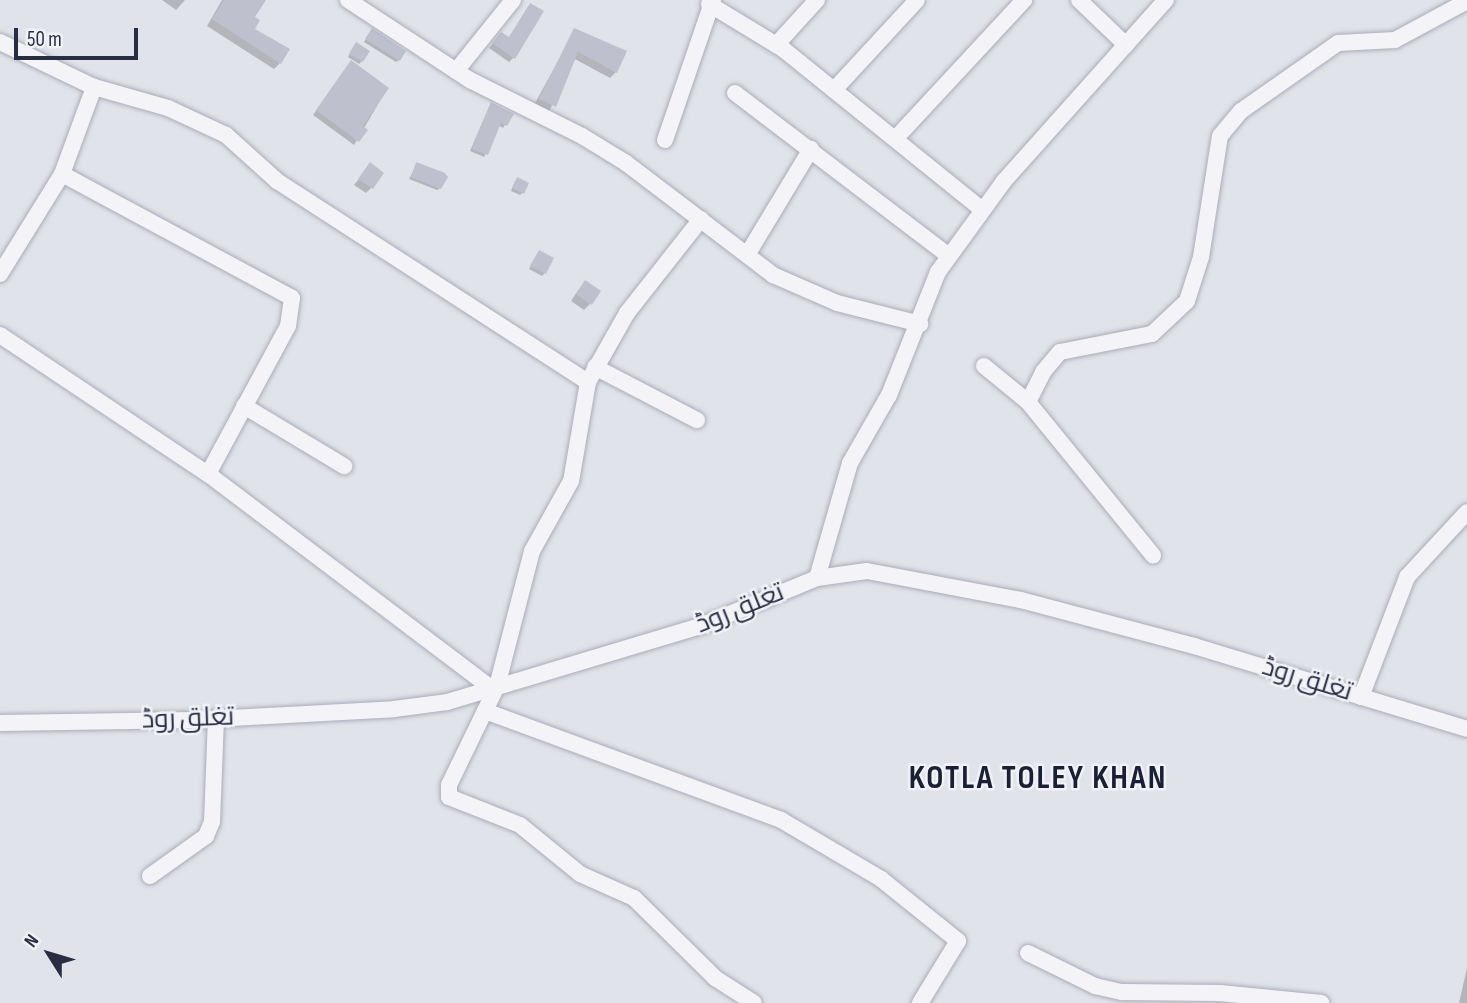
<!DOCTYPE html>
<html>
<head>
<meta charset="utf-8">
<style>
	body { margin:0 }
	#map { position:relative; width:1467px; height:1003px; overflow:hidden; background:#e1e3ea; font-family:"Sofia Sans Condensed",Cairo,sans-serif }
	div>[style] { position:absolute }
	.shadow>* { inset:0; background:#0003 }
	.building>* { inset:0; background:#bec1cd }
	.roads { filter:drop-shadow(0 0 2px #aaacb8) drop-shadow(0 0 2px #aaacb8) }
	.minor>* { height:16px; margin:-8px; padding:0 8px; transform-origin:8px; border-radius:8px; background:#f4f4f8 }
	span { translate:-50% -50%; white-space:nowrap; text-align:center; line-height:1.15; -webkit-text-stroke:5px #f1f2f7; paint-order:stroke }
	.street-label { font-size:26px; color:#292d42 }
	.district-label { font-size:33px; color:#1b1f33; font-weight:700; letter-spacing:2px }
	.north { position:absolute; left:14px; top:919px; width:70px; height:70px; -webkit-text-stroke:5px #f1f2f7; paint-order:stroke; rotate:307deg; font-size:19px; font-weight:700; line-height:28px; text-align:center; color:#292d42 }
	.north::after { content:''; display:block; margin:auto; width:24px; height:32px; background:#292d42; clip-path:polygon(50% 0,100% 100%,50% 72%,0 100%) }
	.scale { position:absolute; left:14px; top:28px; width:124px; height:32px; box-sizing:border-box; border:4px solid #292d42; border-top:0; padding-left:9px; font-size:21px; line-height:24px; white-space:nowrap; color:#292d42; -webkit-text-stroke:5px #f1f2f7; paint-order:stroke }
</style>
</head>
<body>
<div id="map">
	<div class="shadow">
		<i style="clip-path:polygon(162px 0,185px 0,176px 10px)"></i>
		<i style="clip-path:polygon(222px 0,261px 0,252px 17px,252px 29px,280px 63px,274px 69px,207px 26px)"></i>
		<i style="clip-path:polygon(530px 5px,514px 57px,509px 62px,489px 48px,496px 39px,508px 39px)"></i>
		<i style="clip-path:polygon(574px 32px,616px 72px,610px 78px,573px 58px,549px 112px,534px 105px)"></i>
		<i style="clip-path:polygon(370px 33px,399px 60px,396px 62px,364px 42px)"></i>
		<i style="clip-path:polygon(354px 47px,362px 61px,359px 64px,348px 57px)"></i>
		<i style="clip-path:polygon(348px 66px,387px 89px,354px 145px,313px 115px)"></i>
		<i style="clip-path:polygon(489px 107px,511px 115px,503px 128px,498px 125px,484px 157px,470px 151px)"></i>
		<i style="clip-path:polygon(417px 164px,440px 188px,437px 190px,409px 179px)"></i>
		<i style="clip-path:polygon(370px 165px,372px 187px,366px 193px,354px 185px)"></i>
		<i style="clip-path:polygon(515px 181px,522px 193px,520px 195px,511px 191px)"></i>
		<i style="clip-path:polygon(537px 255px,545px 273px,542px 276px,529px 269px)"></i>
		<i style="clip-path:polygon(579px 289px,590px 304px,584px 310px,571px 301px)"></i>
		<i style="clip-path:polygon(1467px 968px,1467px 1003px,1459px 1003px)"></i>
	</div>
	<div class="building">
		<i style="clip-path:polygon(224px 0,266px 0,255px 17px,260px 20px,255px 29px,290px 49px,281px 64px,212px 19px)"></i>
		<i style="clip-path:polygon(530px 3px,544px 11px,515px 59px,492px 43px,501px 32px,509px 37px)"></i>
		<i style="clip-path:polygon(372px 28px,406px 51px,400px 61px,365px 39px)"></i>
		<i style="clip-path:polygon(574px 28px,627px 51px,617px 73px,578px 52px,556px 107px,539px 99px)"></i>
		<i style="clip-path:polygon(356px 42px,370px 51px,363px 62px,349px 54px)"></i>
		<i style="clip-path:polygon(351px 60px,389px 88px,363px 126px,368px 130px,359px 142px,316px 110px)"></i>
		<i style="clip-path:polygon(491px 102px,514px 114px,507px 126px,501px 123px,488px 155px,472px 149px)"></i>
		<i style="clip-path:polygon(370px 162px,384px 173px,373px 189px,358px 179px)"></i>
		<i style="clip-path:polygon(416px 162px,445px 173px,448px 177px,441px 189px,411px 177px)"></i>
		<i style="clip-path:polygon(517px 177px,529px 183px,524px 194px,512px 188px)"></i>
		<i style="clip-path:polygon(539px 250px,554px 258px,546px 274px,530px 266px)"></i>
		<i style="clip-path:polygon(585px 280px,601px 291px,592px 305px,576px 294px)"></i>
	</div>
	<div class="roads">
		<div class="minor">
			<i style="left:348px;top:0;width:146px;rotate:33.3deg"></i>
			<i style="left:470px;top:80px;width:125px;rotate:26.6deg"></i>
			<i style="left:582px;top:136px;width:52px;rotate:31.5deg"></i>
			<i style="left:626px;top:163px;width:185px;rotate:37.3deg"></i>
			<i style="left:773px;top:275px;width:70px;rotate:23.6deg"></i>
			<i style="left:837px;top:303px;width:86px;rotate:14.2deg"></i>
			<i style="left:1079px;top:0;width:65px;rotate:43.8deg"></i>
			<i style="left:709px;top:4px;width:87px;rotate:31.3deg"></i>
			<i style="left:783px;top:49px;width:255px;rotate:38.9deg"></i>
			<i style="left:0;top:42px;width:104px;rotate:25.6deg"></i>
			<i style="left:94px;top:87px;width:77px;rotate:15.8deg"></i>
			<i style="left:168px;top:108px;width:64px;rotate:25deg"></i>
			<i style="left:226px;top:135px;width:69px;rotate:42deg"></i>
			<i style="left:277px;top:181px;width:370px;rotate:32.9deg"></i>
			<i style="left:776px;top:45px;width:61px;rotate:-47.7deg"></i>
			<i style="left:456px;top:71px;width:91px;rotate:-51.2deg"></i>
			<i style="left:834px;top:90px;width:122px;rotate:-47.3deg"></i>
			<i style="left:735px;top:93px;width:268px;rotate:37.3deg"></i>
			<i style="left:895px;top:139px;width:190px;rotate:-47.1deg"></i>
			<i style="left:665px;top:140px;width:148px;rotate:-71.1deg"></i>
			<i style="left:62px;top:174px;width:261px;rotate:28.3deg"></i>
			<i style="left:292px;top:298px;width:28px;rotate:98deg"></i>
			<i style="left:288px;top:326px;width:168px;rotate:118.4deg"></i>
			<i style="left:701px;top:219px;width:120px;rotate:128.2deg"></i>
			<i style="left:627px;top:313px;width:79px;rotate:119.5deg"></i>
			<i style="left:588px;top:382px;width:100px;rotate:99.7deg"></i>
			<i style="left:571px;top:481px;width:80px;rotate:119.1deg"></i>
			<i style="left:532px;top:551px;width:139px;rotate:104.5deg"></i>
			<i style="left:497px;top:686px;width:110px;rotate:115.9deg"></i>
			<i style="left:449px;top:785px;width:12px;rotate:90deg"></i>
			<i style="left:449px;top:797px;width:76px;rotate:21.5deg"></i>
			<i style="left:520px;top:825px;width:77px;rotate:39.2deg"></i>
			<i style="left:580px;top:874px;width:59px;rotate:24deg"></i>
			<i style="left:634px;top:898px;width:114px;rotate:44.6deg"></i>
			<i style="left:715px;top:978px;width:46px;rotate:32.7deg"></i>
			<i style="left:747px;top:255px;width:124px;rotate:-58.9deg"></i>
			<i style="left:0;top:274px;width:118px;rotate:-58.2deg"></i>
			<i style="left:62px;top:174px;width:93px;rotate:-69.8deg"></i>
			<i style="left:0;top:335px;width:250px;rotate:33.8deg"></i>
			<i style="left:208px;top:474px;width:355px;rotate:37.1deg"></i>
			<i style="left:984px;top:366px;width:57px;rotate:39.3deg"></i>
			<i style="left:1028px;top:402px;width:198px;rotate:50.8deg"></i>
			<i style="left:595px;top:367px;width:115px;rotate:27.5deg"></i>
			<i style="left:1028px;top:402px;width:34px;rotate:-63deg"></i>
			<i style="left:1043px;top:372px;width:26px;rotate:-50deg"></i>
			<i style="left:1060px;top:352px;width:94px;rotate:-11.1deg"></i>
			<i style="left:1152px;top:334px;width:48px;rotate:-43.3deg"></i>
			<i style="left:1187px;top:301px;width:46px;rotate:-72.3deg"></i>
			<i style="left:1201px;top:257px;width:122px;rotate:-81.1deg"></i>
			<i style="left:1220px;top:136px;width:33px;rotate:-50deg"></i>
			<i style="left:1241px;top:111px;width:118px;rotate:-35deg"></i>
			<i style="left:1338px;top:43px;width:57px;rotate:-3deg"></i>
			<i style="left:1395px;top:40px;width:82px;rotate:-28.4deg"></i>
			<i style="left:244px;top:406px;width:117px;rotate:31deg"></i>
			<i style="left:817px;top:578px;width:120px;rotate:-74deg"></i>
			<i style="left:850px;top:463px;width:78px;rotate:-60.2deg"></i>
			<i style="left:889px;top:395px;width:132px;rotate:-68.3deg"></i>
			<i style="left:938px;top:272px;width:112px;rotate:-54deg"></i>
			<i style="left:1004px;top:181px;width:243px;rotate:-48.2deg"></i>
			<i style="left:1361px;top:697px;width:129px;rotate:-69deg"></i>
			<i style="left:1407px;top:577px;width:88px;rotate:-47.3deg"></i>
			<i style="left:485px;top:711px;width:315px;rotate:20.2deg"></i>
			<i style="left:781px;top:820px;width:116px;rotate:30.5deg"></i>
			<i style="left:881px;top:879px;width:99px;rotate:38.8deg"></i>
			<i style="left:958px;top:941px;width:73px;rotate:121.5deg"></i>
			<i style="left:0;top:723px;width:194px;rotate:-0.9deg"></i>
			<i style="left:194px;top:720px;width:200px;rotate:-3.1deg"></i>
			<i style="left:394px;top:709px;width:53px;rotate:-7.5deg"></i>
			<i style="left:447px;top:702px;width:267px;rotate:-16.7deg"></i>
			<i style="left:703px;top:625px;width:123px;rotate:-22.4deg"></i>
			<i style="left:817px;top:578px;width:50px;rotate:-8deg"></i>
			<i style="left:867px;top:571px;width:157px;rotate:10.7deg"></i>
			<i style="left:1021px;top:600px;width:179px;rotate:14.9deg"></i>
			<i style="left:1194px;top:646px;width:285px;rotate:16.9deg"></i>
			<i style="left:150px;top:876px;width:69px;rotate:-35.5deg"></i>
			<i style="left:206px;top:836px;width:15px;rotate:-67deg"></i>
			<i style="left:212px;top:822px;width:104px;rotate:-87.8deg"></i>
			<i style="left:1028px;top:953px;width:75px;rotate:26.2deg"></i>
			<i style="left:1095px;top:986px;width:28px;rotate:13deg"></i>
			<i style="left:1122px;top:992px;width:98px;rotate:0.6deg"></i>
			<i style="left:1220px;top:993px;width:102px;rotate:5.6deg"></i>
		</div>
	</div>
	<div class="street-label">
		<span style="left:740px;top:609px;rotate:-22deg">تغلق روڈ</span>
		<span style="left:1307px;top:680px;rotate:17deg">تغلق روڈ</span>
		<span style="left:188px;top:719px;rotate:-2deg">تغلق روڈ</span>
	</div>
	<div class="district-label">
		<span style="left:1038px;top:779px">KOTLA TOLEY KHAN</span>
	</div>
	<div class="north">N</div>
	<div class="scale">50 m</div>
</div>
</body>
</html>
